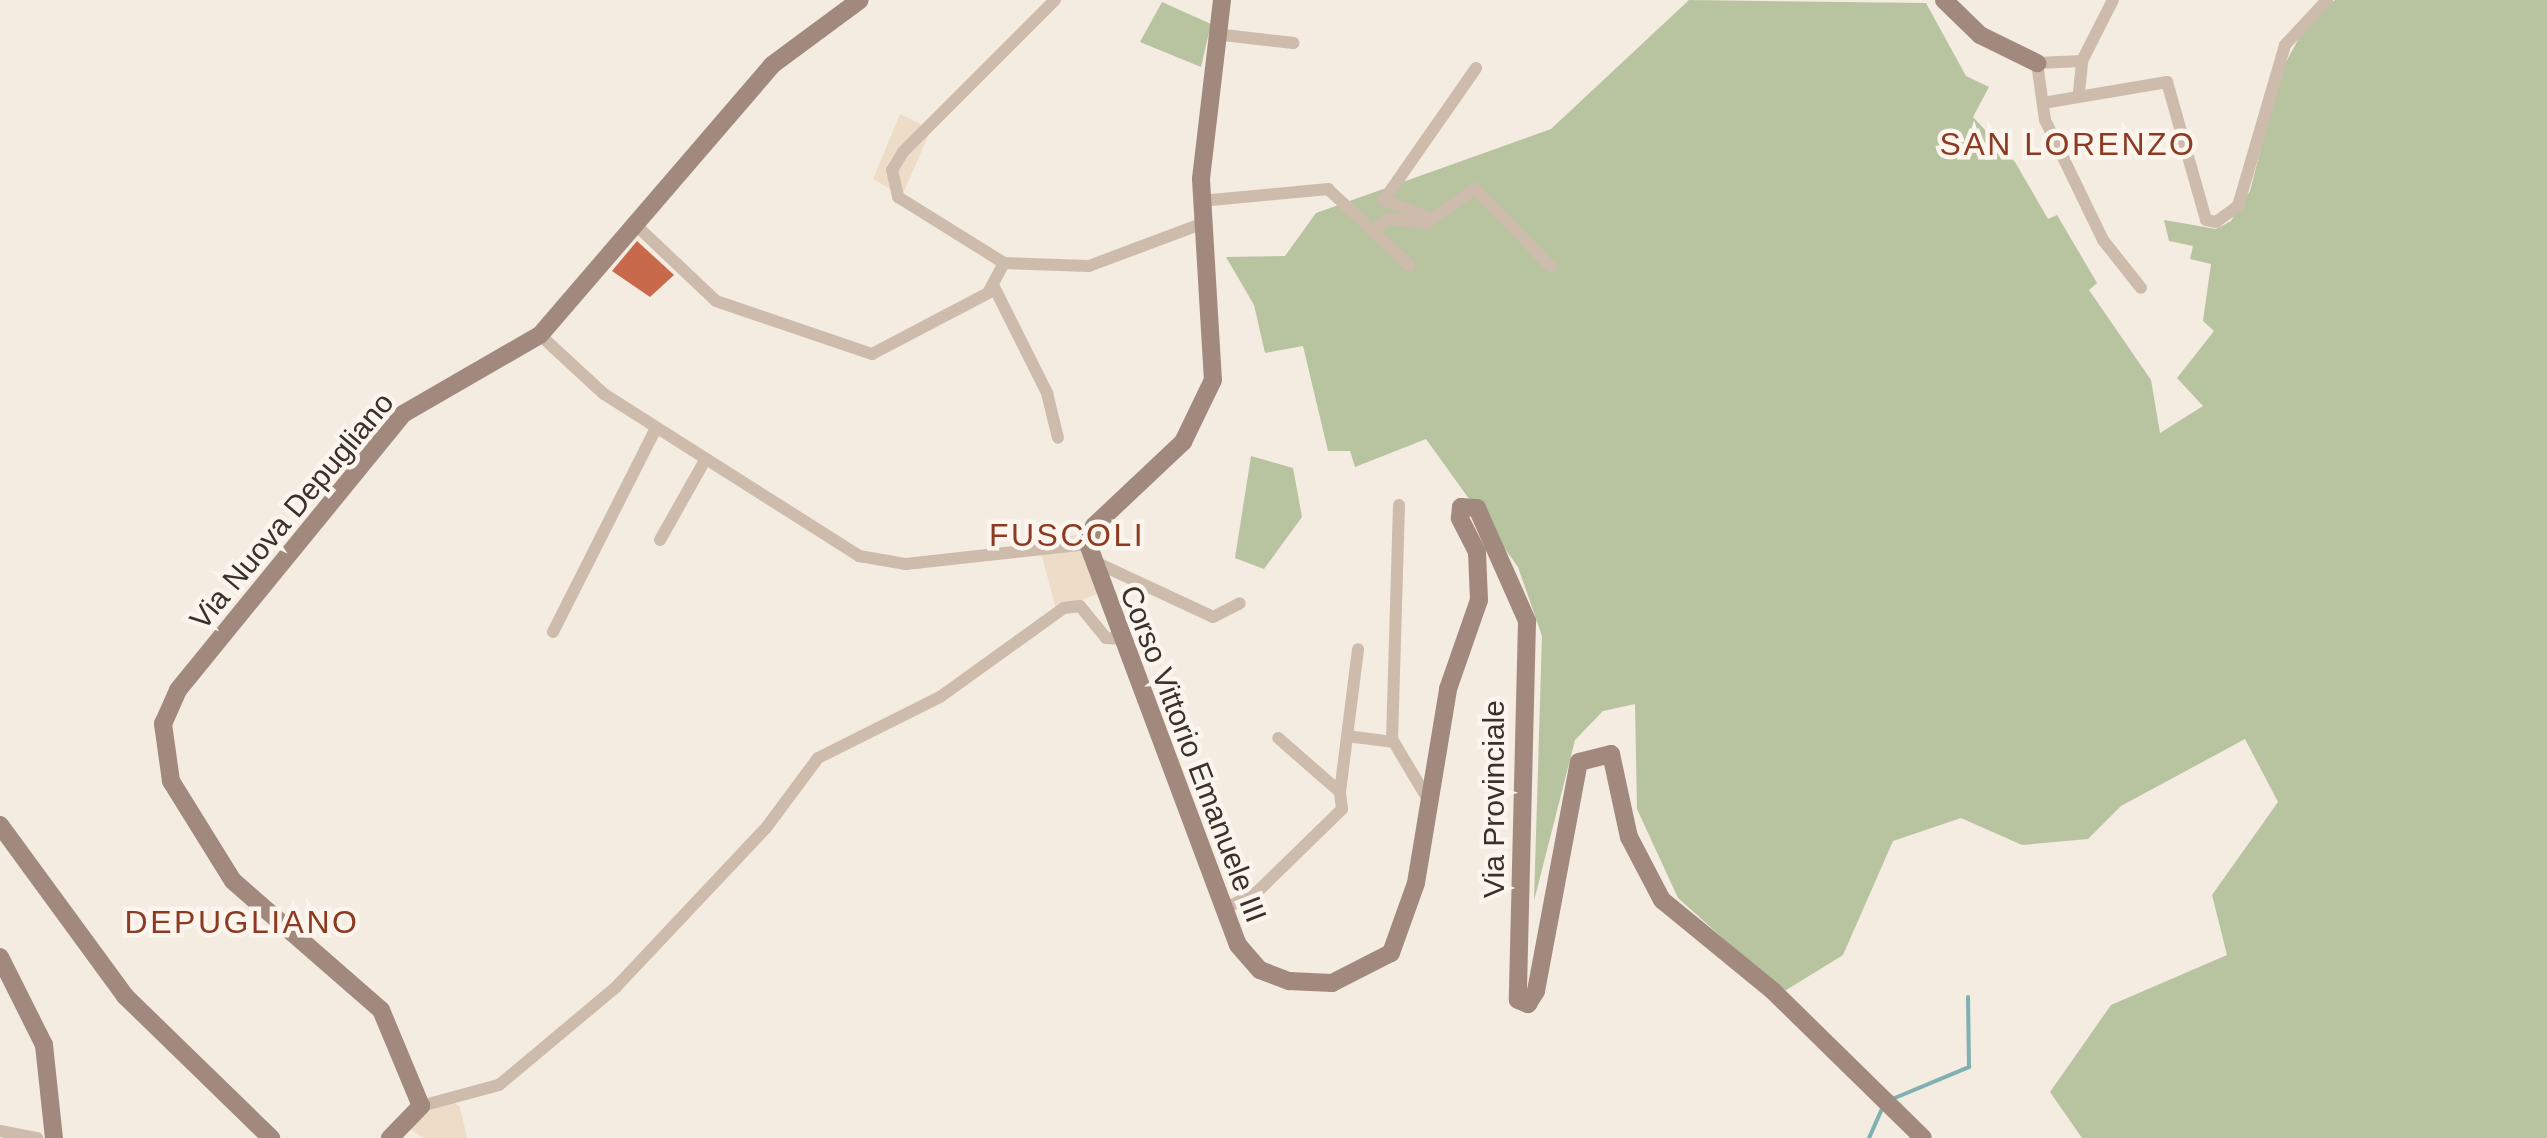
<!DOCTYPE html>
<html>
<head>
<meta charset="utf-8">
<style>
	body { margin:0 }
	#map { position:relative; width:2547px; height:1138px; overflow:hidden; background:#f4ebe1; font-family:Helvetica,sans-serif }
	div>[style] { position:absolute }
	.green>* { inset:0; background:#b8c4a0 }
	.plaza>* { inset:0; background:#ecdcc8 }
	.stream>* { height:4px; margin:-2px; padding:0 2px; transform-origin:2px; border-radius:2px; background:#7fb0b2 }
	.building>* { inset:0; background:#c8694b }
	.street>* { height:12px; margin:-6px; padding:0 6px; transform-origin:6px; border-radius:6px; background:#cdbbac }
	.secondary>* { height:18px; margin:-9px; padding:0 9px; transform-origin:9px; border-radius:9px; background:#a18a7d }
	span { translate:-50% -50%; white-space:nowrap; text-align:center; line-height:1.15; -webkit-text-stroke:9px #fbf5ee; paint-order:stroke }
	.street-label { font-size:30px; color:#3b302b }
	.neighbourhood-label { font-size:32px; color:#8c3b22; letter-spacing:2.5px }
</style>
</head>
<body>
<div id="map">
	<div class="green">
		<i style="clip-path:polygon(1689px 0,1926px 3px,1966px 76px,1989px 87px,1973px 117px,2015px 162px,2048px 219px,2057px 215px,2097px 283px,2089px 290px,2151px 380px,2160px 433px,2203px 406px,2177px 378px,2214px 331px,2203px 321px,2211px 264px,2190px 259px,2193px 246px,2169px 241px,2164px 220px,2216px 229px,2231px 221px,2250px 191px,2280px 73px,2306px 25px,2335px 0,2547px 0,2547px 1138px,2082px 1138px,2050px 1092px,2111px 1005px,2227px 955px,2212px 895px,2278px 802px,2245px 739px,2121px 806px,2088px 839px,2022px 845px,1961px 818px,1893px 841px,1843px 955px,1783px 992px,1678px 898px,1637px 809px,1635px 704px,1603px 711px,1575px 740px,1534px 901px,1542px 636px,1518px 567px,1426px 439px,1355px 467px,1350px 451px,1328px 451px,1303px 346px,1265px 353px,1254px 305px,1226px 257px,1285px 256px,1316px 213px,1551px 129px)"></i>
		<i style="clip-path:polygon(1162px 2px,1211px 24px,1201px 67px,1140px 42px)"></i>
		<i style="clip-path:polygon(1251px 456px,1293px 468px,1302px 517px,1264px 569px,1235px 558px)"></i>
	</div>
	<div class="plaza">
		<i style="clip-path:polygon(900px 114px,931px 129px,902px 196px,873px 179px)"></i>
		<i style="clip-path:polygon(1083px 533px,1106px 591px,1056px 609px,1039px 545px)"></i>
		<i style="clip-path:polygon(448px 1098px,460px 1107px,467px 1138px,424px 1138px,405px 1126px,421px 1106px)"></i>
	</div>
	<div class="stream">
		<i style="left:1890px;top:1100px;width:86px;rotate:-22.7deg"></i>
		<i style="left:1969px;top:1067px;width:70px;rotate:-90.8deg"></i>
		<i style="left:1869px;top:1138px;width:35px;rotate:-66deg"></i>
	</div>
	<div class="building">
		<i style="clip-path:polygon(637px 241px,674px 275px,650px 297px,612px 271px)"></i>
	</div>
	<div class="street">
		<i style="left:1055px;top:0;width:215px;rotate:135deg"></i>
		<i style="left:903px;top:152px;width:21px;rotate:121deg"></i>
		<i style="left:892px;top:170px;width:28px;rotate:77deg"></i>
		<i style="left:898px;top:197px;width:125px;rotate:31.9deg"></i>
		<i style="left:1004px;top:263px;width:85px;rotate:2deg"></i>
		<i style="left:1089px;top:266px;width:120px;rotate:-20.6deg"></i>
		<i style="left:1215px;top:34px;width:79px;rotate:6.6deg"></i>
		<i style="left:2082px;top:61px;width:45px;rotate:177.5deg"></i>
		<i style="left:2037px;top:63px;width:58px;rotate:82deg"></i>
		<i style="left:2045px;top:120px;width:133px;rotate:64.2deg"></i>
		<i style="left:2103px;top:240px;width:61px;rotate:51.6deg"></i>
		<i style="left:2079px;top:92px;width:31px;rotate:-84deg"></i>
		<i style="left:2082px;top:61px;width:68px;rotate:-63.1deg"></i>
		<i style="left:2043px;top:103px;width:126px;rotate:-9.6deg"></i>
		<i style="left:2167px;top:82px;width:143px;rotate:74.2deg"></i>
		<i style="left:2206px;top:220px;width:10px;rotate:11deg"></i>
		<i style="left:2216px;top:222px;width:27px;rotate:-36deg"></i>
		<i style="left:2238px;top:206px;width:168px;rotate:-73.7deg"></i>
		<i style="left:2285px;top:45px;width:62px;rotate:-47deg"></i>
		<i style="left:1201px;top:201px;width:128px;rotate:-5.4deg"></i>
		<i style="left:1328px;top:189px;width:112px;rotate:43.2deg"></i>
		<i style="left:1433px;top:219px;width:53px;rotate:-158.8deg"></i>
		<i style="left:1384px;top:200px;width:161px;rotate:-55.1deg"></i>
		<i style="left:639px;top:228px;width:106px;rotate:43.5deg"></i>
		<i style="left:716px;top:301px;width:165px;rotate:18.8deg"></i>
		<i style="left:872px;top:354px;width:131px;rotate:-27.7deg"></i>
		<i style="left:988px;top:293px;width:34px;rotate:-62deg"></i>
		<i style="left:1375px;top:229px;width:15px;rotate:-42deg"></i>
		<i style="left:1386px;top:219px;width:40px;rotate:5.7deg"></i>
		<i style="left:1426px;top:223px;width:60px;rotate:-34.8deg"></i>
		<i style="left:1475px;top:189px;width:109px;rotate:45.7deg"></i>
		<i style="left:994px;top:287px;width:119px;rotate:63.4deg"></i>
		<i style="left:1047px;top:393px;width:46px;rotate:76.3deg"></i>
		<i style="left:540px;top:335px;width:87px;rotate:42.7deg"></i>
		<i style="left:604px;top:394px;width:302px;rotate:32.4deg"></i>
		<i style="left:859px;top:556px;width:48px;rotate:9.7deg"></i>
		<i style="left:906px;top:564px;width:183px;rotate:-6.3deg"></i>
		<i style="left:1399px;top:505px;width:234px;rotate:91.7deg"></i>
		<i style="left:1392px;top:739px;width:72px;rotate:59.2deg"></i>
		<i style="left:660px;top:540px;width:92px;rotate:-60.6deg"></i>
		<i style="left:1093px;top:561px;width:132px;rotate:25deg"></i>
		<i style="left:1213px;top:617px;width:30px;rotate:-27deg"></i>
		<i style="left:553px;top:632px;width:226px;rotate:-63.2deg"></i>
		<i style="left:1347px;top:736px;width:46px;rotate:7.4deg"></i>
		<i style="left:1340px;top:792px;width:144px;rotate:-82.8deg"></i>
		<i style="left:1226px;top:908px;width:34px;rotate:-27deg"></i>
		<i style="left:1256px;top:893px;width:120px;rotate:-44.3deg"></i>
		<i style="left:1342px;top:809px;width:17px;rotate:-97deg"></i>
		<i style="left:1340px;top:792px;width:82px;rotate:-138.9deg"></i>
		<i style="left:421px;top:1106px;width:81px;rotate:-15.1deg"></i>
		<i style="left:499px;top:1085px;width:153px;rotate:-39.9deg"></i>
		<i style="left:616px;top:987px;width:219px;rotate:-46.7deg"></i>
		<i style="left:766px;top:828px;width:87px;rotate:-53.4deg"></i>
		<i style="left:818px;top:758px;width:136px;rotate:-26.6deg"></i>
		<i style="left:940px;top:697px;width:153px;rotate:-35.7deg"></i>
		<i style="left:1064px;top:608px;width:16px;rotate:-7deg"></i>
		<i style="left:1080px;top:606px;width:41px;rotate:50.9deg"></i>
		<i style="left:1106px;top:638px;width:17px;rotate:3deg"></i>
		<i style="left:0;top:1131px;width:38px;rotate:11deg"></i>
	</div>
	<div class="secondary">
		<i style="left:1222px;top:0;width:180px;rotate:96.7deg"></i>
		<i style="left:1201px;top:179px;width:201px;rotate:86.6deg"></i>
		<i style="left:1213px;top:380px;width:69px;rotate:115.8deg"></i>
		<i style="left:1183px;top:442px;width:122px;rotate:136.7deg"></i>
		<i style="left:1094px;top:526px;width:19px;rotate:108deg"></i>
		<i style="left:1088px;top:544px;width:428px;rotate:69.5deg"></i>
		<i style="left:1238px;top:945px;width:33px;rotate:49deg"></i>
		<i style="left:1260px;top:970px;width:31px;rotate:21deg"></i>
		<i style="left:1289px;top:981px;width:43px;rotate:2.7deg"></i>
		<i style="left:1332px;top:983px;width:66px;rotate:-27deg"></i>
		<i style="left:1391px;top:953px;width:74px;rotate:-70.3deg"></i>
		<i style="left:1416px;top:883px;width:197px;rotate:-80.6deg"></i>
		<i style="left:1448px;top:689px;width:94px;rotate:-70.8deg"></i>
		<i style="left:1479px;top:600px;width:48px;rotate:-92.4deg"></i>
		<i style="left:1477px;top:552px;width:38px;rotate:-117deg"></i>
		<i style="left:1460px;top:518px;width:11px;rotate:-85deg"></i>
		<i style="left:1461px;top:507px;width:16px;rotate:4deg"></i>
		<i style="left:1477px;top:508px;width:124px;rotate:66.1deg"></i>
		<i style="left:1527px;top:621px;width:379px;rotate:91.4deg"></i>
		<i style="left:1518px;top:1000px;width:11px;rotate:22deg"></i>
		<i style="left:1528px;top:1004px;width:15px;rotate:-58deg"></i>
		<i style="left:1536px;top:991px;width:233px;rotate:-79.4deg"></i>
		<i style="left:1579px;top:762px;width:33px;rotate:-14deg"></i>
		<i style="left:1611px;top:754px;width:85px;rotate:77.8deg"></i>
		<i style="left:1629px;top:837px;width:71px;rotate:62.4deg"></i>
		<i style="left:1662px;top:900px;width:142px;rotate:39.3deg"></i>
		<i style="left:1772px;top:990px;width:211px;rotate:44.4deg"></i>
		<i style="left:1944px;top:0;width:50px;rotate:44.2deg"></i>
		<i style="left:1980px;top:35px;width:64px;rotate:26.2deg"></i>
		<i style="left:0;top:825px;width:212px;rotate:53.8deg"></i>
		<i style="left:125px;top:996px;width:204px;rotate:44.2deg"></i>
		<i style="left:0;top:957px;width:98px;rotate:63.4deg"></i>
		<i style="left:44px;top:1045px;width:94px;rotate:83.9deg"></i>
		<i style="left:390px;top:1138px;width:45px;rotate:-45.9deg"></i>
		<i style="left:421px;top:1106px;width:104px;rotate:-112.6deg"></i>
		<i style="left:381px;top:1010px;width:196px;rotate:-138.9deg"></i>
		<i style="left:233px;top:881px;width:118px;rotate:-121.8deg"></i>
		<i style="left:171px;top:781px;width:58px;rotate:-98deg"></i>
		<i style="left:163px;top:724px;width:37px;rotate:-66deg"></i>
		<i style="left:178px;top:690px;width:356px;rotate:-50.8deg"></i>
		<i style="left:403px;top:414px;width:158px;rotate:-30deg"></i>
		<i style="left:540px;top:335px;width:356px;rotate:-49.3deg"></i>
		<i style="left:772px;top:65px;width:109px;rotate:-36.5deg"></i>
	</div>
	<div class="street-label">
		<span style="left:292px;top:511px;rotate:-50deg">Via Nuova Depugliano</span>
		<span style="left:1193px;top:754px;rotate:69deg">Corso Vittorio Emanuele III</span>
		<span style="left:1494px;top:799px;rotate:-90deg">Via Provinciale</span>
	</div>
	<div class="neighbourhood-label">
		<span style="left:2068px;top:144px">SAN LORENZO</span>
		<span style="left:1067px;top:535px">FUSCOLI</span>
		<span style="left:242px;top:922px">DEPUGLIANO</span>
	</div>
</div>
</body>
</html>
